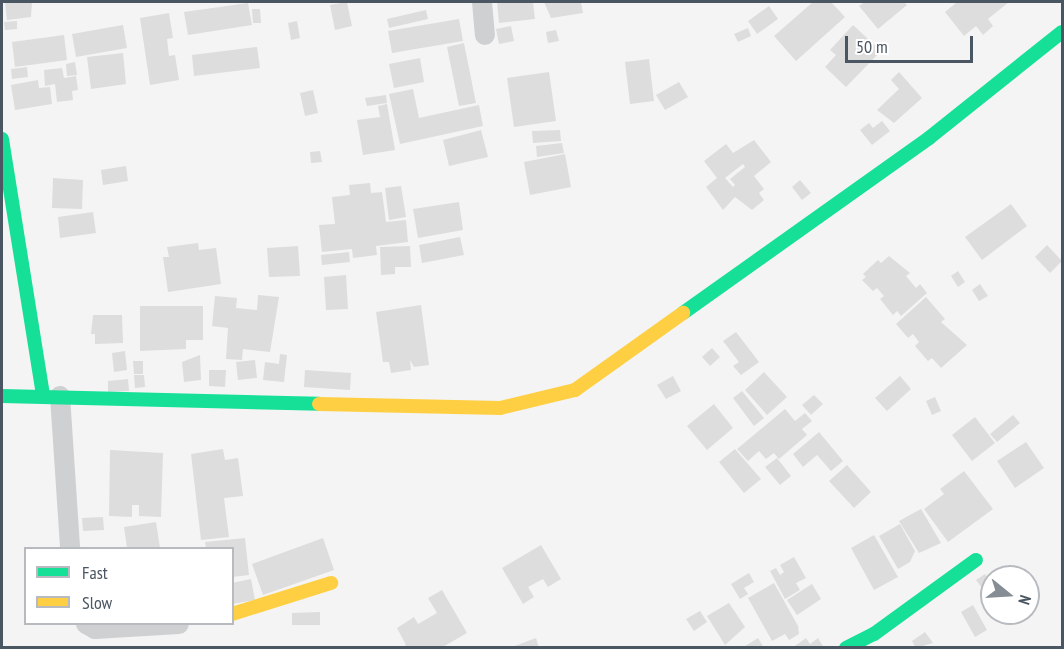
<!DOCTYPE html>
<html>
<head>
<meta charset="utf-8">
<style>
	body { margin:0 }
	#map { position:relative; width:1064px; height:649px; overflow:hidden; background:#f4f4f4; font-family:"PT Sans Narrow",sans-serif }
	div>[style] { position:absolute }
	.building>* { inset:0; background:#ddddde }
	.street>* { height:20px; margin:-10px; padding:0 10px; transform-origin:10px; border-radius:10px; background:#ced0d2 }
	.fast>* { height:14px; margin:-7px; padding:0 7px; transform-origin:7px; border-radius:7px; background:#16e098 }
	.slow>* { height:14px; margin:-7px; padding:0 7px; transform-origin:7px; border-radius:7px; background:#ffcf43 }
	span { translate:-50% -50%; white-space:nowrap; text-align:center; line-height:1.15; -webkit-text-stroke:4.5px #fff; paint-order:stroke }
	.frame { position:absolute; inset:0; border:3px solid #4a5661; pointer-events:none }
	.legend { position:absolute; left:24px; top:547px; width:210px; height:78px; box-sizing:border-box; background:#fff; border:2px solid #b7bbc0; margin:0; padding:8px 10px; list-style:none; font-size:18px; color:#4a5661 }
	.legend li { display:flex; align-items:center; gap:12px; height:30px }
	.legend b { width:30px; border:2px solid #b7bbc0 }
	.north { position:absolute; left:980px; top:565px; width:60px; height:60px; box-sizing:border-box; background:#fff; border:2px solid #b7bbc0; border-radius:50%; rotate:108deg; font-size:16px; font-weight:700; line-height:24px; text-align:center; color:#4a5661 }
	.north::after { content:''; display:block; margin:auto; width:21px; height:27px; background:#868d94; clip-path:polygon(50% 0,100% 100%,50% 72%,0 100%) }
	.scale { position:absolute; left:845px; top:36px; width:128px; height:27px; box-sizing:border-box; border:3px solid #4a5661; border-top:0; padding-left:8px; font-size:18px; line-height:21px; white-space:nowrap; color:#4a5661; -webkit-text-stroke:4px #fff; paint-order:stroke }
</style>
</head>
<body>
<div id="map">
	<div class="building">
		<i style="clip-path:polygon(5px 2px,32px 2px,31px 17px,7px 20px)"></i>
		<i style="clip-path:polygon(347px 2px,352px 26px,335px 30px,330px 5px)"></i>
		<i style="clip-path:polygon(497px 2px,533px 2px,535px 19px,499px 23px)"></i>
		<i style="clip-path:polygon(544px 2px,581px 2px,583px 13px,551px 18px)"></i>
		<i style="clip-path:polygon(813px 2px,831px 2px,845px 17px,796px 61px,774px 36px)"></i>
		<i style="clip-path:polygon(865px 2px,904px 2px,907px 5px,878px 29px,859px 6px)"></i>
		<i style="clip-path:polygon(957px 2px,1009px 2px,988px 19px,993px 26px,983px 35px,976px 26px,964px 36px,945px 12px)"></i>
		<i style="clip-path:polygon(248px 3px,252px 25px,188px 35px,184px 12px)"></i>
		<i style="clip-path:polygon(769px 6px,778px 19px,757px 34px,748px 21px)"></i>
		<i style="clip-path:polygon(252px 9px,260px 9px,261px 23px,253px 23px)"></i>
		<i style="clip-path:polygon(426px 10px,428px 19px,389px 28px,387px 19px)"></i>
		<i style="clip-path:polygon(169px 13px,173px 38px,167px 39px,169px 56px,175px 55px,179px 80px,150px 85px,140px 18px)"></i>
		<i style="clip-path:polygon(459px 19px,463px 41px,392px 53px,388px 31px)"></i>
		<i style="clip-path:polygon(17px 21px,17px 29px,5px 30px,4px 22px)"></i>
		<i style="clip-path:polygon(297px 21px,300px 38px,291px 40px,288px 23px)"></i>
		<i style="clip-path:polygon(123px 25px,127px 48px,76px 57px,72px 34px)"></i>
		<i style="clip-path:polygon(853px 25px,881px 51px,846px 87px,825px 67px,836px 55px,830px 50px)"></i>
		<i style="clip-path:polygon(511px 26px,514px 41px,499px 44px,496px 29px)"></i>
		<i style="clip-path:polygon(748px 28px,751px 36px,738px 42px,734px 34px)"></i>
		<i style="clip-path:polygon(556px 30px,559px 41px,548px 43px,546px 32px)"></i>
		<i style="clip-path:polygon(64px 35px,67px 60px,15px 67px,12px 42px)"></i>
		<i style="clip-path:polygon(464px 43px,476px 103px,459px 106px,447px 47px)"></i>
		<i style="clip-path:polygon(257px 47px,260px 68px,194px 76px,192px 55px)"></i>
		<i style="clip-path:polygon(123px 53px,126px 84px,91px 89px,87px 57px)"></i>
		<i style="clip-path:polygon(420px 58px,424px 82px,394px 88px,389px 64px)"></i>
		<i style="clip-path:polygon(649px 59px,654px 101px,630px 104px,625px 62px)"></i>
		<i style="clip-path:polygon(75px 62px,77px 75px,67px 76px,66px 64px)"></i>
		<i style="clip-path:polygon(27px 67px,28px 77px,12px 79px,11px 69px)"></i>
		<i style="clip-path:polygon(62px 68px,64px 78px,76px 76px,78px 90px,72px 91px,73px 100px,57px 102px,55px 84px,45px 86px,44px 70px)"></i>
		<i style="clip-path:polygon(549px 72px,556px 121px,514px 127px,507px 78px)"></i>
		<i style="clip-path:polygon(899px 72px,922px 98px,894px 123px,877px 110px,899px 89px,891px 80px)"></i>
		<i style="clip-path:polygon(38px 80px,39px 88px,50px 87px,52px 104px,15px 110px,11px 85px)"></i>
		<i style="clip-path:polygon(679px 82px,688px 97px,665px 110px,656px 95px)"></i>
		<i style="clip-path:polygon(413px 89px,419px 118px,479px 105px,483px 126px,400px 144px,389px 94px)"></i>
		<i style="clip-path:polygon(313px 90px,318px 113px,305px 116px,300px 93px)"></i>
		<i style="clip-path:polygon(386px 95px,387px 103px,367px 106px,365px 98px)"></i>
		<i style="clip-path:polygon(387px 104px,395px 150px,363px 155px,357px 120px,380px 117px,378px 106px)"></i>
		<i style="clip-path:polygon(882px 121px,890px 131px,872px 145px,860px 130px,869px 123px,873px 128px)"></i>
		<i style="clip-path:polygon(481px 130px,488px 157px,449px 166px,443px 140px)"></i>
		<i style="clip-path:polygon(560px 130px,561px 141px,533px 143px,532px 131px)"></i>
		<i style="clip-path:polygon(evenodd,754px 140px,771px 162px,754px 176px,764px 189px,759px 193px,764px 200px,752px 210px,735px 197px,723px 210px,706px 187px,717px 178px,704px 161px,726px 144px,733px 153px,754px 140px,743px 164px,745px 167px,730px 179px,735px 185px,733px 187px,725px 178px,743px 164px)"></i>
		<i style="clip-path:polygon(562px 143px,564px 153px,537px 157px,536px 146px)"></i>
		<i style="clip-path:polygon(320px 151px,322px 162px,311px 163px,310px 152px)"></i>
		<i style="clip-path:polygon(565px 154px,571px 187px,530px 195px,524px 162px)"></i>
		<i style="clip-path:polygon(126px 166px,128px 181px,103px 185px,101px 170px)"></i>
		<i style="clip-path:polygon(53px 178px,83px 180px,82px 209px,52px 208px)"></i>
		<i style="clip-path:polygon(800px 180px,811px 193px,802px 200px,792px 187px)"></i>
		<i style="clip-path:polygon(370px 183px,371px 193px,382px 192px,386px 222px,406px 220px,408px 242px,376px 246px,377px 255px,353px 258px,352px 249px,322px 252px,319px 225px,335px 224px,332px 197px,350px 195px,349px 185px)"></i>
		<i style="clip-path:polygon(401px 186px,406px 217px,389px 220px,385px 188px)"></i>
		<i style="clip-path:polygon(459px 202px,463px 230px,418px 238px,413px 209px)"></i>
		<i style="clip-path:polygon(1011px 204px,1027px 226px,982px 260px,965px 237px)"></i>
		<i style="clip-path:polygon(93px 212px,96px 233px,60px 238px,58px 217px)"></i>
		<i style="clip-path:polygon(460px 237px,464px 255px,422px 263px,419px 245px)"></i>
		<i style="clip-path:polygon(198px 243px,199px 250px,216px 248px,221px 284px,168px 292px,163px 257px,169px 257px,167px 247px)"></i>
		<i style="clip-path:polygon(1047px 245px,1062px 261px,1050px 273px,1035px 257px)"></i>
		<i style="clip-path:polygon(298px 246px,300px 276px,269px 277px,267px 248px)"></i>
		<i style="clip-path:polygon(410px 246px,411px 267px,395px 267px,395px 274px,381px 275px,380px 247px)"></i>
		<i style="clip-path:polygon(349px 252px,350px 262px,322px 265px,321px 255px)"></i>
		<i style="clip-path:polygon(889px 256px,910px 273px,906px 276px,916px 288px,920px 284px,927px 293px,901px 316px,897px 311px,893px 315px,880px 299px,884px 296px,877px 288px,873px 291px,862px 280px,866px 277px,863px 274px,878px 260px,881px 263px)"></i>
		<i style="clip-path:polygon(958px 271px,965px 282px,958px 287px,951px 276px)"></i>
		<i style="clip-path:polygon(346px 275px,348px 309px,326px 310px,324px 277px)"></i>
		<i style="clip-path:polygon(980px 284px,988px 296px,979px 301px,972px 290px)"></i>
		<i style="clip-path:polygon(258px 295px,279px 297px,270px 352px,243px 349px,242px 360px,226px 359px,228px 328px,212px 326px,215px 296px,237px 298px,236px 308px,257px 310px)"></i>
		<i style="clip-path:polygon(926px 297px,945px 319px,941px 322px,967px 345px,941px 368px,932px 358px,928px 361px,915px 346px,919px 342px,913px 334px,908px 338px,896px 324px)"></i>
		<i style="clip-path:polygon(421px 305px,429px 365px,414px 367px,410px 360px,411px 370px,391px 373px,389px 362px,383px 362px,376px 312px)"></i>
		<i style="clip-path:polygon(140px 306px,203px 306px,203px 340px,186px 340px,186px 349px,140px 351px)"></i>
		<i style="clip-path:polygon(93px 315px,122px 315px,123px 343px,95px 344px,95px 334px,91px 334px)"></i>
		<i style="clip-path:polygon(736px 332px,759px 362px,741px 375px,733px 366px,739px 362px,723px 341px)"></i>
		<i style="clip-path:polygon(712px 348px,720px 357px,710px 366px,702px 357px)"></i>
		<i style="clip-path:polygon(125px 351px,127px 370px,114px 372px,112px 353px)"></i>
		<i style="clip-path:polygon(280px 354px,287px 355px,284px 382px,263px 380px,265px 362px,279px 364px)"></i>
		<i style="clip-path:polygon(200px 355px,201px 380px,184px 382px,182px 362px)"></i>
		<i style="clip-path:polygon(255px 360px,257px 378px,238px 380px,236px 362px)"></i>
		<i style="clip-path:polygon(133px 361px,143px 361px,143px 374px,134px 374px)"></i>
		<i style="clip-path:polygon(209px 370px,226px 370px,225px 387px,209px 386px)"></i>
		<i style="clip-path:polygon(305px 370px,351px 373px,350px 390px,304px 387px)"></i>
		<i style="clip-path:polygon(764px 372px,787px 397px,767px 415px,745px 390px)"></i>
		<i style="clip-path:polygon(134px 375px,144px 375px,145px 387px,135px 388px)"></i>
		<i style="clip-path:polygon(673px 376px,681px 391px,666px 399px,657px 385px)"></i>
		<i style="clip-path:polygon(900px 376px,911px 389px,887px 411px,875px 398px)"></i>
		<i style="clip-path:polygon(128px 379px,129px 391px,108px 392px,108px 381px)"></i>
		<i style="clip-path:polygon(742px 391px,764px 418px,754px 426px,733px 398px)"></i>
		<i style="clip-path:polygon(814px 395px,823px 404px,811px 415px,802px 405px)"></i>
		<i style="clip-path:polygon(935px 397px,941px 411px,932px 415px,926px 401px)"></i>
		<i style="clip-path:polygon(714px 404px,733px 428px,707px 450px,687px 426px)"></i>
		<i style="clip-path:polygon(785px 409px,795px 421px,805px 413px,812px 421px,802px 429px,807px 435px,779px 459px,774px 453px,766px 459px,759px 451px,748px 461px,737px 449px)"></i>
		<i style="clip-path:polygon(1013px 415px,1020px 423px,997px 442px,990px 434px)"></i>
		<i style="clip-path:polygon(975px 417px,995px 443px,972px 461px,952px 435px)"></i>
		<i style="clip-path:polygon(819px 432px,843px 461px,831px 471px,817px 455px,803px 467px,793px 454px)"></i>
		<i style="clip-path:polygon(1026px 442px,1044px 468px,1015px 488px,997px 461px)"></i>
		<i style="clip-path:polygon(223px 449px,225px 460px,238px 458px,243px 496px,224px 498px,229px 537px,201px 540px,191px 454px)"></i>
		<i style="clip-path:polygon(735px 449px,761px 479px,744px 493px,719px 462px)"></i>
		<i style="clip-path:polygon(110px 450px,163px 453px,161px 517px,139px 516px,139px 505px,132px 505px,132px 517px,109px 516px)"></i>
		<i style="clip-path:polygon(777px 458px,791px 476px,780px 485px,765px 467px)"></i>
		<i style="clip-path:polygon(847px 465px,871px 492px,854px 508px,829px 481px)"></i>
		<i style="clip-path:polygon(964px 471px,993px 509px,948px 542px,924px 509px,944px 494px,940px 489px)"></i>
		<i style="clip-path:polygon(921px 509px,941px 543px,919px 553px,899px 521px)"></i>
		<i style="clip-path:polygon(103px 517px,104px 530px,83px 531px,82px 518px)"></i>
		<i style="clip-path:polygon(156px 522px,160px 548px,127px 548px,124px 527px)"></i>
		<i style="clip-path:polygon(900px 524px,915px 551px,910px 562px,898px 569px,879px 536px)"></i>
		<i style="clip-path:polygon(874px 535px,898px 577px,874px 590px,851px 548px)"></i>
		<i style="clip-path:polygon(245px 538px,249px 575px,232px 577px,232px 548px,206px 548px,205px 542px)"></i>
		<i style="clip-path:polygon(323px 538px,334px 570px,263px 595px,252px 564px)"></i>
		<i style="clip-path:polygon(541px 545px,561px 579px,548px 587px,543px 579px,528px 587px,534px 597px,523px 604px,502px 568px)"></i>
		<i style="clip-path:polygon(794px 557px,806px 578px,796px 583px,800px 590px,785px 599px,770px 571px,776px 568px,780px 575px,784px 572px,780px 565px)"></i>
		<i style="clip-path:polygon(749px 573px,754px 582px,744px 588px,748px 594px,740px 599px,731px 584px)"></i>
		<i style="clip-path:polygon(985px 574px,992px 584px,985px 592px,976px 580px)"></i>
		<i style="clip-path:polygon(251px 579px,255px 600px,232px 604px,232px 583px)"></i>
		<i style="clip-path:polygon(774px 583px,798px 626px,799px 634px,789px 640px,785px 634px,772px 641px,748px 598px)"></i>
		<i style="clip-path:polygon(812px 584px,821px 599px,797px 615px,787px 600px)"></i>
		<i style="clip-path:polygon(442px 590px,467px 633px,441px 648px,401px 648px,406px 645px,397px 628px,414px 617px,418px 624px,437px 613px,428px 598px)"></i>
		<i style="clip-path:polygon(729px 603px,745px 627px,725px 645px,707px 616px)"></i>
		<i style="clip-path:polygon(973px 605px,987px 630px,975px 637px,961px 612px)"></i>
		<i style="clip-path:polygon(700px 611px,707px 622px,694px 631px,686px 619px)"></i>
		<i style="clip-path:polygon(320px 612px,320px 625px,292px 625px,292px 613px)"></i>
		<i style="clip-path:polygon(925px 632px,933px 643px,916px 648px,912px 641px)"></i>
		<i style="clip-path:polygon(536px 638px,539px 648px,512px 648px,512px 647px)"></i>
		<i style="clip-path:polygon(758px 638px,764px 648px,742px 648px)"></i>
		<i style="clip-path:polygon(806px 638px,810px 644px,818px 638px,824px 648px,792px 648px)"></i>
	</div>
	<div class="street">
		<i style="left:482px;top:2px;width:33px;rotate:85deg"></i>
		<i style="left:60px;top:396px;width:152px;rotate:86.2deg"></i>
		<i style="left:86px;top:624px;width:10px;rotate:29deg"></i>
		<i style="left:95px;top:629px;width:84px;rotate:-3.4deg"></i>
	</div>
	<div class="fast">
		<i style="left:2px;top:139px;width:260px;rotate:80.9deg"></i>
		<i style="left:683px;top:313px;width:302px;rotate:-35.4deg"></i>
		<i style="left:929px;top:138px;width:170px;rotate:-38.6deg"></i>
		<i style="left:2px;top:396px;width:317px;rotate:1.4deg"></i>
		<i style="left:846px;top:648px;width:31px;rotate:-27deg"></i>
		<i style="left:874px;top:634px;width:126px;rotate:-36deg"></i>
	</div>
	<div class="slow">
		<i style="left:319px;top:404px;width:181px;rotate:1.3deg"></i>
		<i style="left:500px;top:408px;width:77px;rotate:-13.5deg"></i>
		<i style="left:575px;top:390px;width:133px;rotate:-35.5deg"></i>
		<i style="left:232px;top:614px;width:104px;rotate:-17.4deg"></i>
	</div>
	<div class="frame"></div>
	<ul class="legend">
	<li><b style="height:8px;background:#16e098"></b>Fast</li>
	<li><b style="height:8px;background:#ffcf43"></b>Slow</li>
	</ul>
	<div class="north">N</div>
	<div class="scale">50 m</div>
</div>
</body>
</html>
